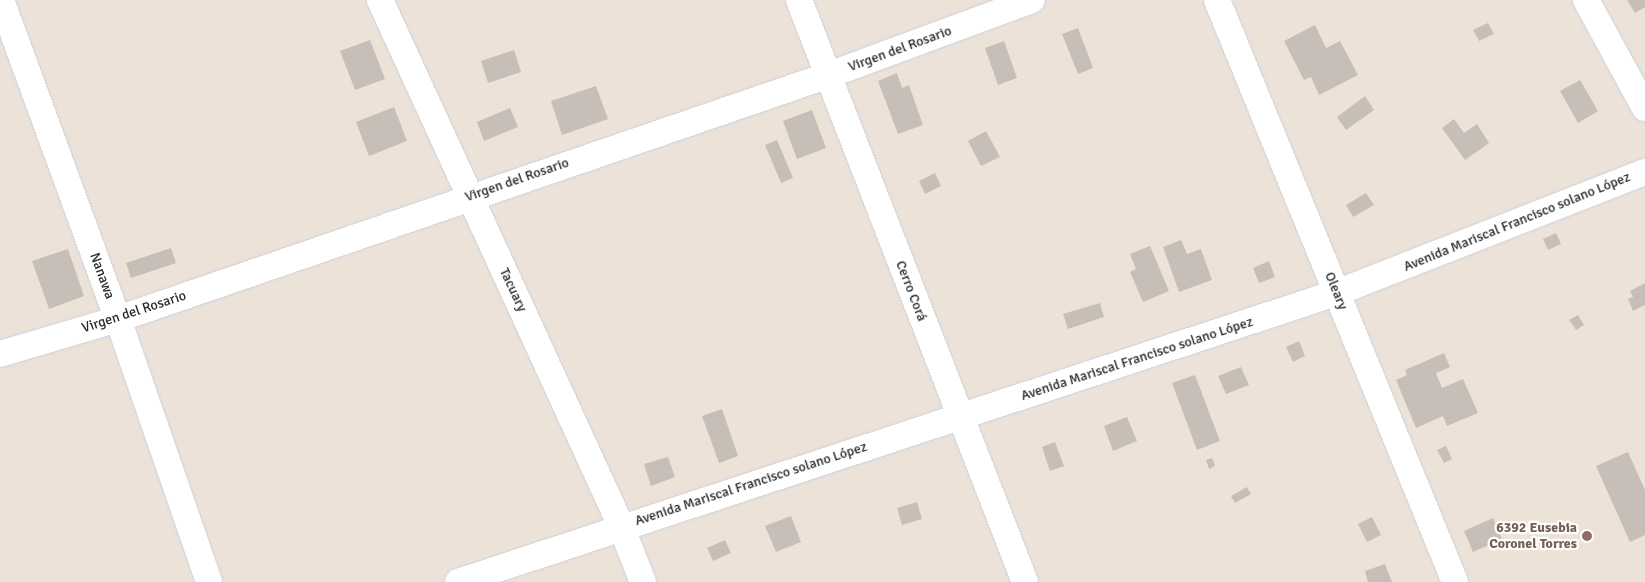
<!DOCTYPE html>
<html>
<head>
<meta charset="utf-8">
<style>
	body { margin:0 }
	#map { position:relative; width:1645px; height:582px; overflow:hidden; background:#ece2d7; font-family:Signika,sans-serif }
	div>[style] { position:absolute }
	.building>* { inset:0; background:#c7bfb7 }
	.roads { filter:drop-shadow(0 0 1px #cdd2e3) drop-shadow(0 0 1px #cdd2e3) }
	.minor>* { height:26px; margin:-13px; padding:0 13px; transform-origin:13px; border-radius:13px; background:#fff }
	.dots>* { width:14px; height:14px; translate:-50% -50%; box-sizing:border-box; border:2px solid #fff; border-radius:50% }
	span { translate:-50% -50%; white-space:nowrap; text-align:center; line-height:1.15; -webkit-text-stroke:4.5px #fff; paint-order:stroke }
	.street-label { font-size:14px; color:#282828 }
	.education-label { font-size:14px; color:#785e54; font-weight:700 }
	.right { translate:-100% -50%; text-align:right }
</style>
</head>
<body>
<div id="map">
	<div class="building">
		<i style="clip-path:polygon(1627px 0,1645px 0,1645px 7px,1635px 13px)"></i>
		<i style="clip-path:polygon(1488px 23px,1494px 34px,1479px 41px,1473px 30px)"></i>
		<i style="clip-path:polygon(1315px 25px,1326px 48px,1340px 41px,1358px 75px,1319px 95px,1311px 77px,1304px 80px,1284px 41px)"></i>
		<i style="clip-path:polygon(1078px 28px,1093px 68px,1078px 74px,1062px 34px)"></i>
		<i style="clip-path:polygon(370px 40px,385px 79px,355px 90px,340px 51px)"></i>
		<i style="clip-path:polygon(1004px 41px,1017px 78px,998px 85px,985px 48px)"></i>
		<i style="clip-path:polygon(514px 50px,521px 72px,488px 83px,481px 61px)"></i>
		<i style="clip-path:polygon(897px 73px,902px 88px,909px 85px,923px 125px,898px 134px,878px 81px)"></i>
		<i style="clip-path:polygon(1580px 80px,1598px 111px,1578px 123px,1560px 91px)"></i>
		<i style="clip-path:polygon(596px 86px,608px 119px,562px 135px,551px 101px)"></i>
		<i style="clip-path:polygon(1365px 96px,1374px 110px,1346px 130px,1337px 117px)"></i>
		<i style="clip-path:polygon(394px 107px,407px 141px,369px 156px,356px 122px)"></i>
		<i style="clip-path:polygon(510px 108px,518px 127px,484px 141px,477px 122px)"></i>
		<i style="clip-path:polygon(812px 110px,826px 148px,797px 159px,783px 121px)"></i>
		<i style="clip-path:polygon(1454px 119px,1464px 133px,1477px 124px,1489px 143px,1465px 160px,1442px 128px)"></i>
		<i style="clip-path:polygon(986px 131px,1000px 157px,981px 166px,968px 141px)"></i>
		<i style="clip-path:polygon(777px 140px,793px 178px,781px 183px,765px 145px)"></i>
		<i style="clip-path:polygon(935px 173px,941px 186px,925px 194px,919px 181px)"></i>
		<i style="clip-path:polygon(1366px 193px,1374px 205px,1353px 217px,1346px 205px)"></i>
		<i style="clip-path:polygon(1556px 233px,1561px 244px,1548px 250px,1543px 239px)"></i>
		<i style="clip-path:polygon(1181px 240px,1187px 254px,1201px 249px,1212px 280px,1179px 292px,1163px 247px)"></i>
		<i style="clip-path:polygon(1150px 246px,1169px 291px,1143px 302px,1130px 272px,1136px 269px,1130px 254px)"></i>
		<i style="clip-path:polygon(171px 248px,176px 263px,131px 278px,126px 263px)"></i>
		<i style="clip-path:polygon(68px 249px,84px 296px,49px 309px,32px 261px)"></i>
		<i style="clip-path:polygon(1269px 261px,1275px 277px,1259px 283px,1253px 268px)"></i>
		<i style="clip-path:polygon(1645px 283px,1645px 305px,1633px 311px,1628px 299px,1633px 297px,1630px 291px)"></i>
		<i style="clip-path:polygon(1100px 303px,1104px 317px,1068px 329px,1063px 314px)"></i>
		<i style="clip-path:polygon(1578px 315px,1584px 325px,1576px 330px,1569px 320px)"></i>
		<i style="clip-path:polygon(1299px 341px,1305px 356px,1293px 362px,1286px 347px)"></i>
		<i style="clip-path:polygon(1444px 353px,1450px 367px,1436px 373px,1442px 388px,1463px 379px,1478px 413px,1447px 426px,1443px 416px,1416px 428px,1396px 380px,1407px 375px,1405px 370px)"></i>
		<i style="clip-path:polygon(1241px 367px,1249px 385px,1226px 394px,1218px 376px)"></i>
		<i style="clip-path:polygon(1195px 375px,1220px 441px,1197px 450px,1172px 383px)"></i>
		<i style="clip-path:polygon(722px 409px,738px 456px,719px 463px,702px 416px)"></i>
		<i style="clip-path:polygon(1127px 417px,1137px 441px,1113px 451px,1104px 426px)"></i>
		<i style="clip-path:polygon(1055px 442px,1064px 466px,1050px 471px,1042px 447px)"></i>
		<i style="clip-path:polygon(1446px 446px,1452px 459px,1444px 463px,1437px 450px)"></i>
		<i style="clip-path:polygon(1628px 452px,1645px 490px,1645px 535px,1630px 542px,1596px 466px)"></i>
		<i style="clip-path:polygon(668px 457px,675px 477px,651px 486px,644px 464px)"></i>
		<i style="clip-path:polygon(1212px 458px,1215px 466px,1209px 469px,1206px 460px)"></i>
		<i style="clip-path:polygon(1247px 487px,1251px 494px,1235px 503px,1231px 496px)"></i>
		<i style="clip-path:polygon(917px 502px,922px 519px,902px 525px,897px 508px)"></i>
		<i style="clip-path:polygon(791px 516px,801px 542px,776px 552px,765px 526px)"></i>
		<i style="clip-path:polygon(1372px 517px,1381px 535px,1367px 542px,1358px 524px)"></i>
		<i style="clip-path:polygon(1493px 518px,1502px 539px,1473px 552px,1464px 531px)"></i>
		<i style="clip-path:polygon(725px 540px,731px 553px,713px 561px,707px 548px)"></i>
		<i style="clip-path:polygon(1385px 564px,1392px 582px,1368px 582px,1365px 571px)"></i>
	</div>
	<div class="roads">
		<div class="minor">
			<i style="left:1px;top:0;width:340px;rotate:69.9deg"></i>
			<i style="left:118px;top:319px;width:278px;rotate:70.9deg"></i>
			<i style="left:380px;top:0;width:579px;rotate:65.38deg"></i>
			<i style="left:621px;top:526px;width:60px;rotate:68.6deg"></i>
			<i style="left:799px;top:0;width:624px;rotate:68.78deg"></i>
			<i style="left:1217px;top:0;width:629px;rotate:67.76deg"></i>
			<i style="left:1586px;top:0;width:123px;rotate:61.4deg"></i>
			<i style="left:0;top:354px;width:123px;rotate:-16.5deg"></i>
			<i style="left:118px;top:319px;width:752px;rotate:-18.94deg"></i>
			<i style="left:829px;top:75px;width:216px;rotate:-20.3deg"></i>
			<i style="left:458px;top:582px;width:924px;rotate:-18.22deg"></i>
			<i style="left:1336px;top:293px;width:332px;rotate:-21.4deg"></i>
		</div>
	</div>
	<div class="dots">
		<i style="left:1587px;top:536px;background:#8d6e63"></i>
	</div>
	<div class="street-label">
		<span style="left:900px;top:49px;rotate:-20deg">Virgen del Rosario</span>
		<span style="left:517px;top:180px;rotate:-19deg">Virgen del Rosario</span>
		<span style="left:1517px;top:222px;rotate:-22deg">Avenida Mariscal Francisco solano López</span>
		<span style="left:102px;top:276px;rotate:70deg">Nanawa</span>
		<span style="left:513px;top:290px;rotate:65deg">Tacuary</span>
		<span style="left:911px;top:291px;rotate:69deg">Cerro Corá</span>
		<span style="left:1336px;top:291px;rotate:68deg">Oleary</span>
		<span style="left:134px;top:312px;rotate:-18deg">Virgen del Rosario</span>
		<span style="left:1137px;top:359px;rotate:-18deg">Avenida Mariscal Francisco solano López</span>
		<span style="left:751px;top:484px;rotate:-18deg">Avenida Mariscal Francisco solano López</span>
	</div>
	<div class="education-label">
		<span class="right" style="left:1577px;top:536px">6392 Eusebia<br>Coronel Torres</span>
	</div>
</div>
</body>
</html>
